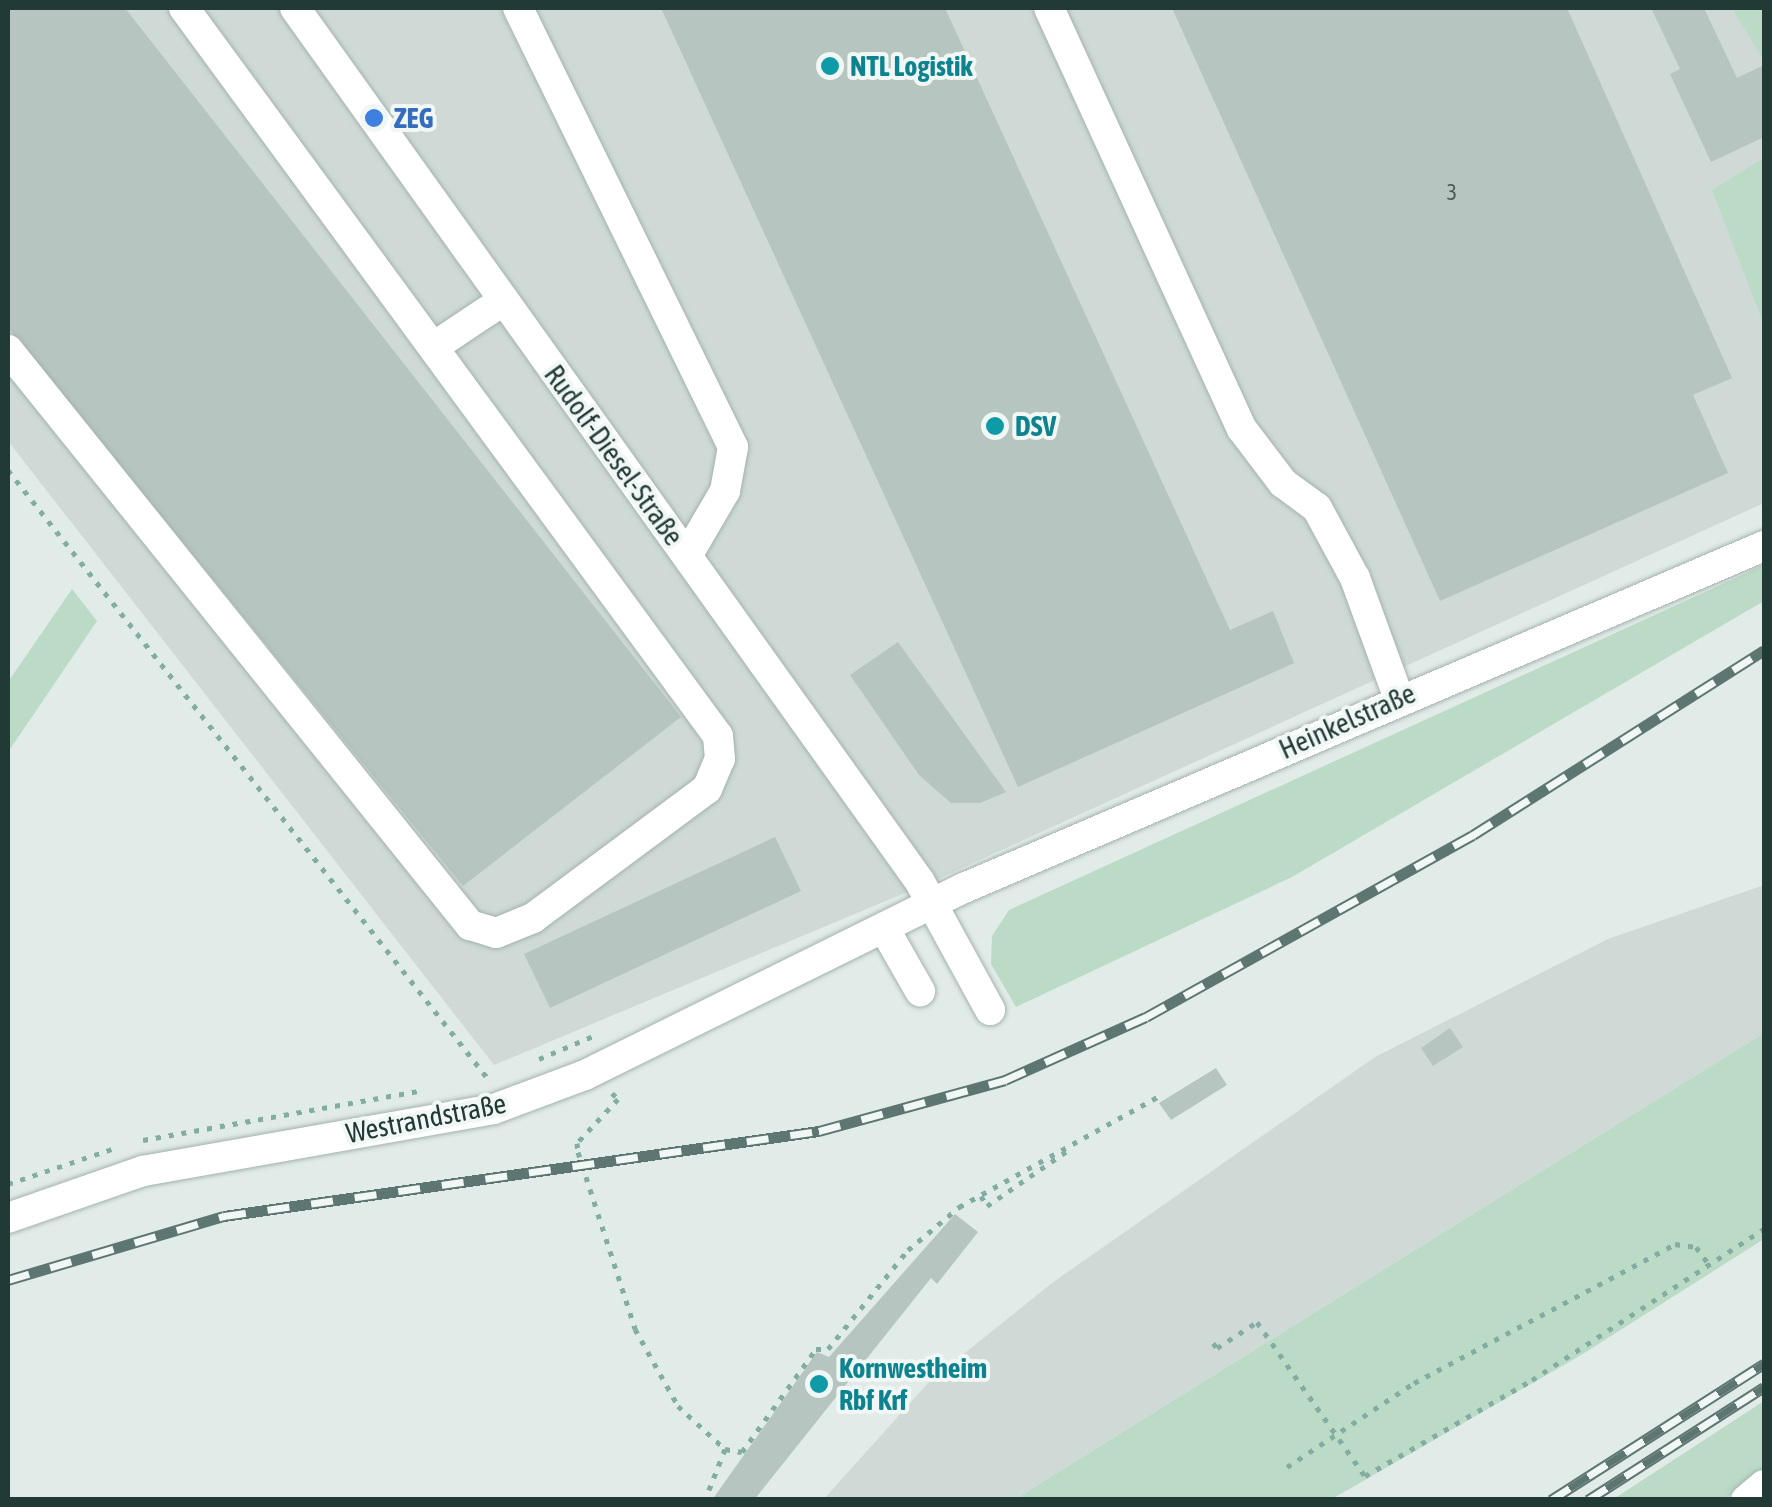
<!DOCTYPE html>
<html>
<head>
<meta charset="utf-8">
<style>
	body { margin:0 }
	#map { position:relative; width:1772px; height:1507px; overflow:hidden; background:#e1ebe7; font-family:"Asap Condensed",sans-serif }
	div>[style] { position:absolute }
	.built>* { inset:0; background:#cfdad6 }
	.green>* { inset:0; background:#bbdbc6 }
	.building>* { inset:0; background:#b6c5c0 }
	.path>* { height:5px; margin-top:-2.5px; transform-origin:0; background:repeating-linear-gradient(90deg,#83ada3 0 5px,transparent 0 13px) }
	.roads { filter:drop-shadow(0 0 2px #a4b2ae) drop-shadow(0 0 2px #a4b2ae) }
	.minor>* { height:30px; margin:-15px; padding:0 15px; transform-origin:15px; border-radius:15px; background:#fff }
	.rail>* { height:11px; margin-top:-5.5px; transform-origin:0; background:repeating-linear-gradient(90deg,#f1f7f5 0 22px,#5d7671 0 44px); box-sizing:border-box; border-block:2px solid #5d7671 }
	.path-bridge>* { height:5px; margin-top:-2.5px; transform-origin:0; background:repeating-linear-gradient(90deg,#83ada3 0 5px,transparent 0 13px) }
	.dots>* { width:28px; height:28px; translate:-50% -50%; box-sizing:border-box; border:5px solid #f1f7f5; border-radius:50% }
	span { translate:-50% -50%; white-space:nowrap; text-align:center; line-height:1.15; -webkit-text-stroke:8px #f1f7f5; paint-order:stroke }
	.number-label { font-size:22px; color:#475d58 }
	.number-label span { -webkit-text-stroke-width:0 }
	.culture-label { font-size:28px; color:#0d838f; font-weight:700 }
	.left { translate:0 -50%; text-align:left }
	.shop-label { font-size:28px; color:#366cbe; font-weight:700 }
	.street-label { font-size:28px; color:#223a36 }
	.frame { position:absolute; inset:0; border:10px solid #223a36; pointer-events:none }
</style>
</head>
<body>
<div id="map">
	<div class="built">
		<i style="clip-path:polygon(8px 8px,1764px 8px,1764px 503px,929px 883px,494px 1065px,8px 441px)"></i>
		<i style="clip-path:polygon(1764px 885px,1764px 1033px,1015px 1499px,823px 1500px,929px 1382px,1052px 1283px,1375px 1057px,1608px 939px)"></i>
	</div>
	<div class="green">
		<i style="clip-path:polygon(1732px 8px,1764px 8px,1764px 61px)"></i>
		<i style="clip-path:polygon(1764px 158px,1764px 325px,1712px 190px)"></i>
		<i style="clip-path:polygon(1764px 565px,1764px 601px,1292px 877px,1016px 1007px,991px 964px,992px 936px,1009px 910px)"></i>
		<i style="clip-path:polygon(72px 589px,97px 621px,8px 752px,8px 682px)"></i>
		<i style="clip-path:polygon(1764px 1033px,1764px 1239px,1581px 1355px,1332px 1499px,1015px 1499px)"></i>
		<i style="clip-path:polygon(1764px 1401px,1764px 1469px,1725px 1499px,1612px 1500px)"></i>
	</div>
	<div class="building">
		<i style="clip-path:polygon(8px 8px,125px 8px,681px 717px,463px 886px,8px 328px)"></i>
		<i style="clip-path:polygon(661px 8px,945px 8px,1230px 630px,1273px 611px,1294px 663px,1018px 787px)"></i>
		<i style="clip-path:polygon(1172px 8px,1567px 8px,1732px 378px,1693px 395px,1728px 473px,1440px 601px)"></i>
		<i style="clip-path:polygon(1651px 8px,1704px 8px,1737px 78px,1764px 65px,1764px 137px,1711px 162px,1670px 74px,1680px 69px)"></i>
		<i style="clip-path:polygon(898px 642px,1006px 792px,980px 803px,951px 803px,919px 775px,850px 675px)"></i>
		<i style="clip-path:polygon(775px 837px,801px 891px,550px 1008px,524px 954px)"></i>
		<i style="clip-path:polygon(1450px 1028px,1463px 1047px,1433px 1066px,1421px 1048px)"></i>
		<i style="clip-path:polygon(1216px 1068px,1227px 1085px,1171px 1120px,1159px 1103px)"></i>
		<i style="clip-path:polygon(955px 1214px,978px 1232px,937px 1284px,931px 1278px,754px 1500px,712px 1500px,817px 1352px,829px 1357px)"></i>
	</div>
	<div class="path">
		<i style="left:8px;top:470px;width:777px;rotate:51.74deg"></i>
		<i style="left:539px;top:1059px;width:64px;rotate:-23deg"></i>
		<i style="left:612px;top:1093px;width:8px;rotate:45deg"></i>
		<i style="left:618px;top:1099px;width:60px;rotate:133deg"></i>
		<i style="left:577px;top:1143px;width:9px;rotate:84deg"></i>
		<i style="left:578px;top:1152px;width:186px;rotate:72.1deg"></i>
		<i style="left:635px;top:1329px;width:88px;rotate:60.8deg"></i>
		<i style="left:678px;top:1406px;width:64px;rotate:42.5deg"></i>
		<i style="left:725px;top:1449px;width:55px;rotate:111.4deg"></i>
		<i style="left:143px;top:1140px;width:284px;rotate:-10.1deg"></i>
		<i style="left:8px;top:1184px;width:116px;rotate:-18.6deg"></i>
		<i style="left:981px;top:1196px;width:12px;rotate:59deg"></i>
		<i style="left:987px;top:1206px;width:101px;rotate:-34.5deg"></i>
		<i style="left:1213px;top:1343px;width:6px;rotate:51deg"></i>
		<i style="left:1217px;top:1348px;width:48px;rotate:-33deg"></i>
		<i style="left:1257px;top:1322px;width:188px;rotate:55deg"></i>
		<i style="left:1365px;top:1476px;width:193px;rotate:-29.9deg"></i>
		<i style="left:1532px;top:1380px;width:277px;rotate:-33.1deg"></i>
		<i style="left:1414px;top:1383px;width:296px;rotate:-28deg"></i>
		<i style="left:1675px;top:1244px;width:21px;rotate:8deg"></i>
		<i style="left:1696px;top:1247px;width:20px;rotate:53deg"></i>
		<i style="left:725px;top:1449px;width:17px;rotate:10deg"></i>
		<i style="left:742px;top:1452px;width:127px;rotate:-54.3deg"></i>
		<i style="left:816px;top:1349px;width:12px"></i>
		<i style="left:828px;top:1349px;width:127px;rotate:-51.1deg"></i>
		<i style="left:908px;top:1250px;width:67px;rotate:-40.1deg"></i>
		<i style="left:959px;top:1207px;width:233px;rotate:-29deg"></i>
	</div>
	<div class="roads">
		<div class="minor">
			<i style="left:295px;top:8px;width:1074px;rotate:54.43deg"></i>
			<i style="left:920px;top:882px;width:146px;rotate:61.3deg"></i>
			<i style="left:518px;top:8px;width:489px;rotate:63.9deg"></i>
			<i style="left:733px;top:447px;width:45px;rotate:100.3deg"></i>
			<i style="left:725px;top:491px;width:75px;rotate:120.3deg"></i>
			<i style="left:1049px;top:8px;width:463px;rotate:65.4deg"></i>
			<i style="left:1242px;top:429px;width:68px;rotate:52.8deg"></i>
			<i style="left:1283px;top:483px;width:42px;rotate:36.3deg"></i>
			<i style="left:1317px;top:508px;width:80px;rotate:61.5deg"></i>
			<i style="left:1355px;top:578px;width:129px;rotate:70deg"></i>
			<i style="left:438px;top:344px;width:79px;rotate:-33.7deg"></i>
			<i style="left:8px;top:350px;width:738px;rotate:51.22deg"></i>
			<i style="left:470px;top:925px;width:27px;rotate:17deg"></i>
			<i style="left:496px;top:933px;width:40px;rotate:-22deg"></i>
			<i style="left:533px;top:918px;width:217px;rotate:-36.6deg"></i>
			<i style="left:707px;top:789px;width:33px;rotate:-67deg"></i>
			<i style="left:720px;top:759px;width:23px;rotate:-95deg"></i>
			<i style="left:718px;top:736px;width:903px;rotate:-126.26deg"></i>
			<i style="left:884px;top:928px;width:73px;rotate:60.3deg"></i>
			<i style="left:8px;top:1218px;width:143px;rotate:-19.2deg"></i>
			<i style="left:143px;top:1171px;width:356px;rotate:-10deg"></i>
			<i style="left:494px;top:1109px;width:97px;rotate:-20.5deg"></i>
			<i style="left:585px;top:1075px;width:423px;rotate:-26.3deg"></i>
			<i style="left:964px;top:888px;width:870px;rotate:-23.15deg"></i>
			<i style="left:1746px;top:1500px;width:23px;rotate:-40deg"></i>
		</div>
	</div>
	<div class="rail">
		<i style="left:8px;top:1280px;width:225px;rotate:-16.5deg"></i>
		<i style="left:224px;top:1216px;width:601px;rotate:-8.13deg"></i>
		<i style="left:819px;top:1131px;width:193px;rotate:-15.3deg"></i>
		<i style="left:1005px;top:1080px;width:154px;rotate:-24.1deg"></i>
		<i style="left:1146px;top:1017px;width:374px;rotate:-29.1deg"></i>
		<i style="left:1473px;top:835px;width:345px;rotate:-32.4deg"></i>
		<i style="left:1551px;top:1500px;width:253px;rotate:-32.6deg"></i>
		<i style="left:1588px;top:1500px;width:209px;rotate:-32.7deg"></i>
	</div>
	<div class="path-bridge">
		<i style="left:1287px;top:1467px;width:152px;rotate:-33.5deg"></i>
	</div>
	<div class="dots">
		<i style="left:830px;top:66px;background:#0f9aa8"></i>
		<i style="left:374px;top:118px;background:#3f7fe0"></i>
		<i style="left:995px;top:426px;background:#0f9aa8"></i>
		<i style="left:819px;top:1384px;background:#0f9aa8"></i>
	</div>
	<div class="number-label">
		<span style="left:1452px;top:193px">3</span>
	</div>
	<div class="culture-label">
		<span class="left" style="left:850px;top:66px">NTL Logistik</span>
		<span class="left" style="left:1015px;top:426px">DSV</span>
		<span class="left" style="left:839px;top:1384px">Kornwestheim<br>Rbf Krf</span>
	</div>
	<div class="shop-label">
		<span class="left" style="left:394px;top:118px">ZEG</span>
	</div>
	<div class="street-label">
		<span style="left:614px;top:455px;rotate:54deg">Rudolf-Diesel-Straße</span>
		<span style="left:1347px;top:721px;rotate:-24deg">Heinkelstraße</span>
		<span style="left:426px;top:1118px;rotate:-11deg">Westrandstraße</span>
	</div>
	<div class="frame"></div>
</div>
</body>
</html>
